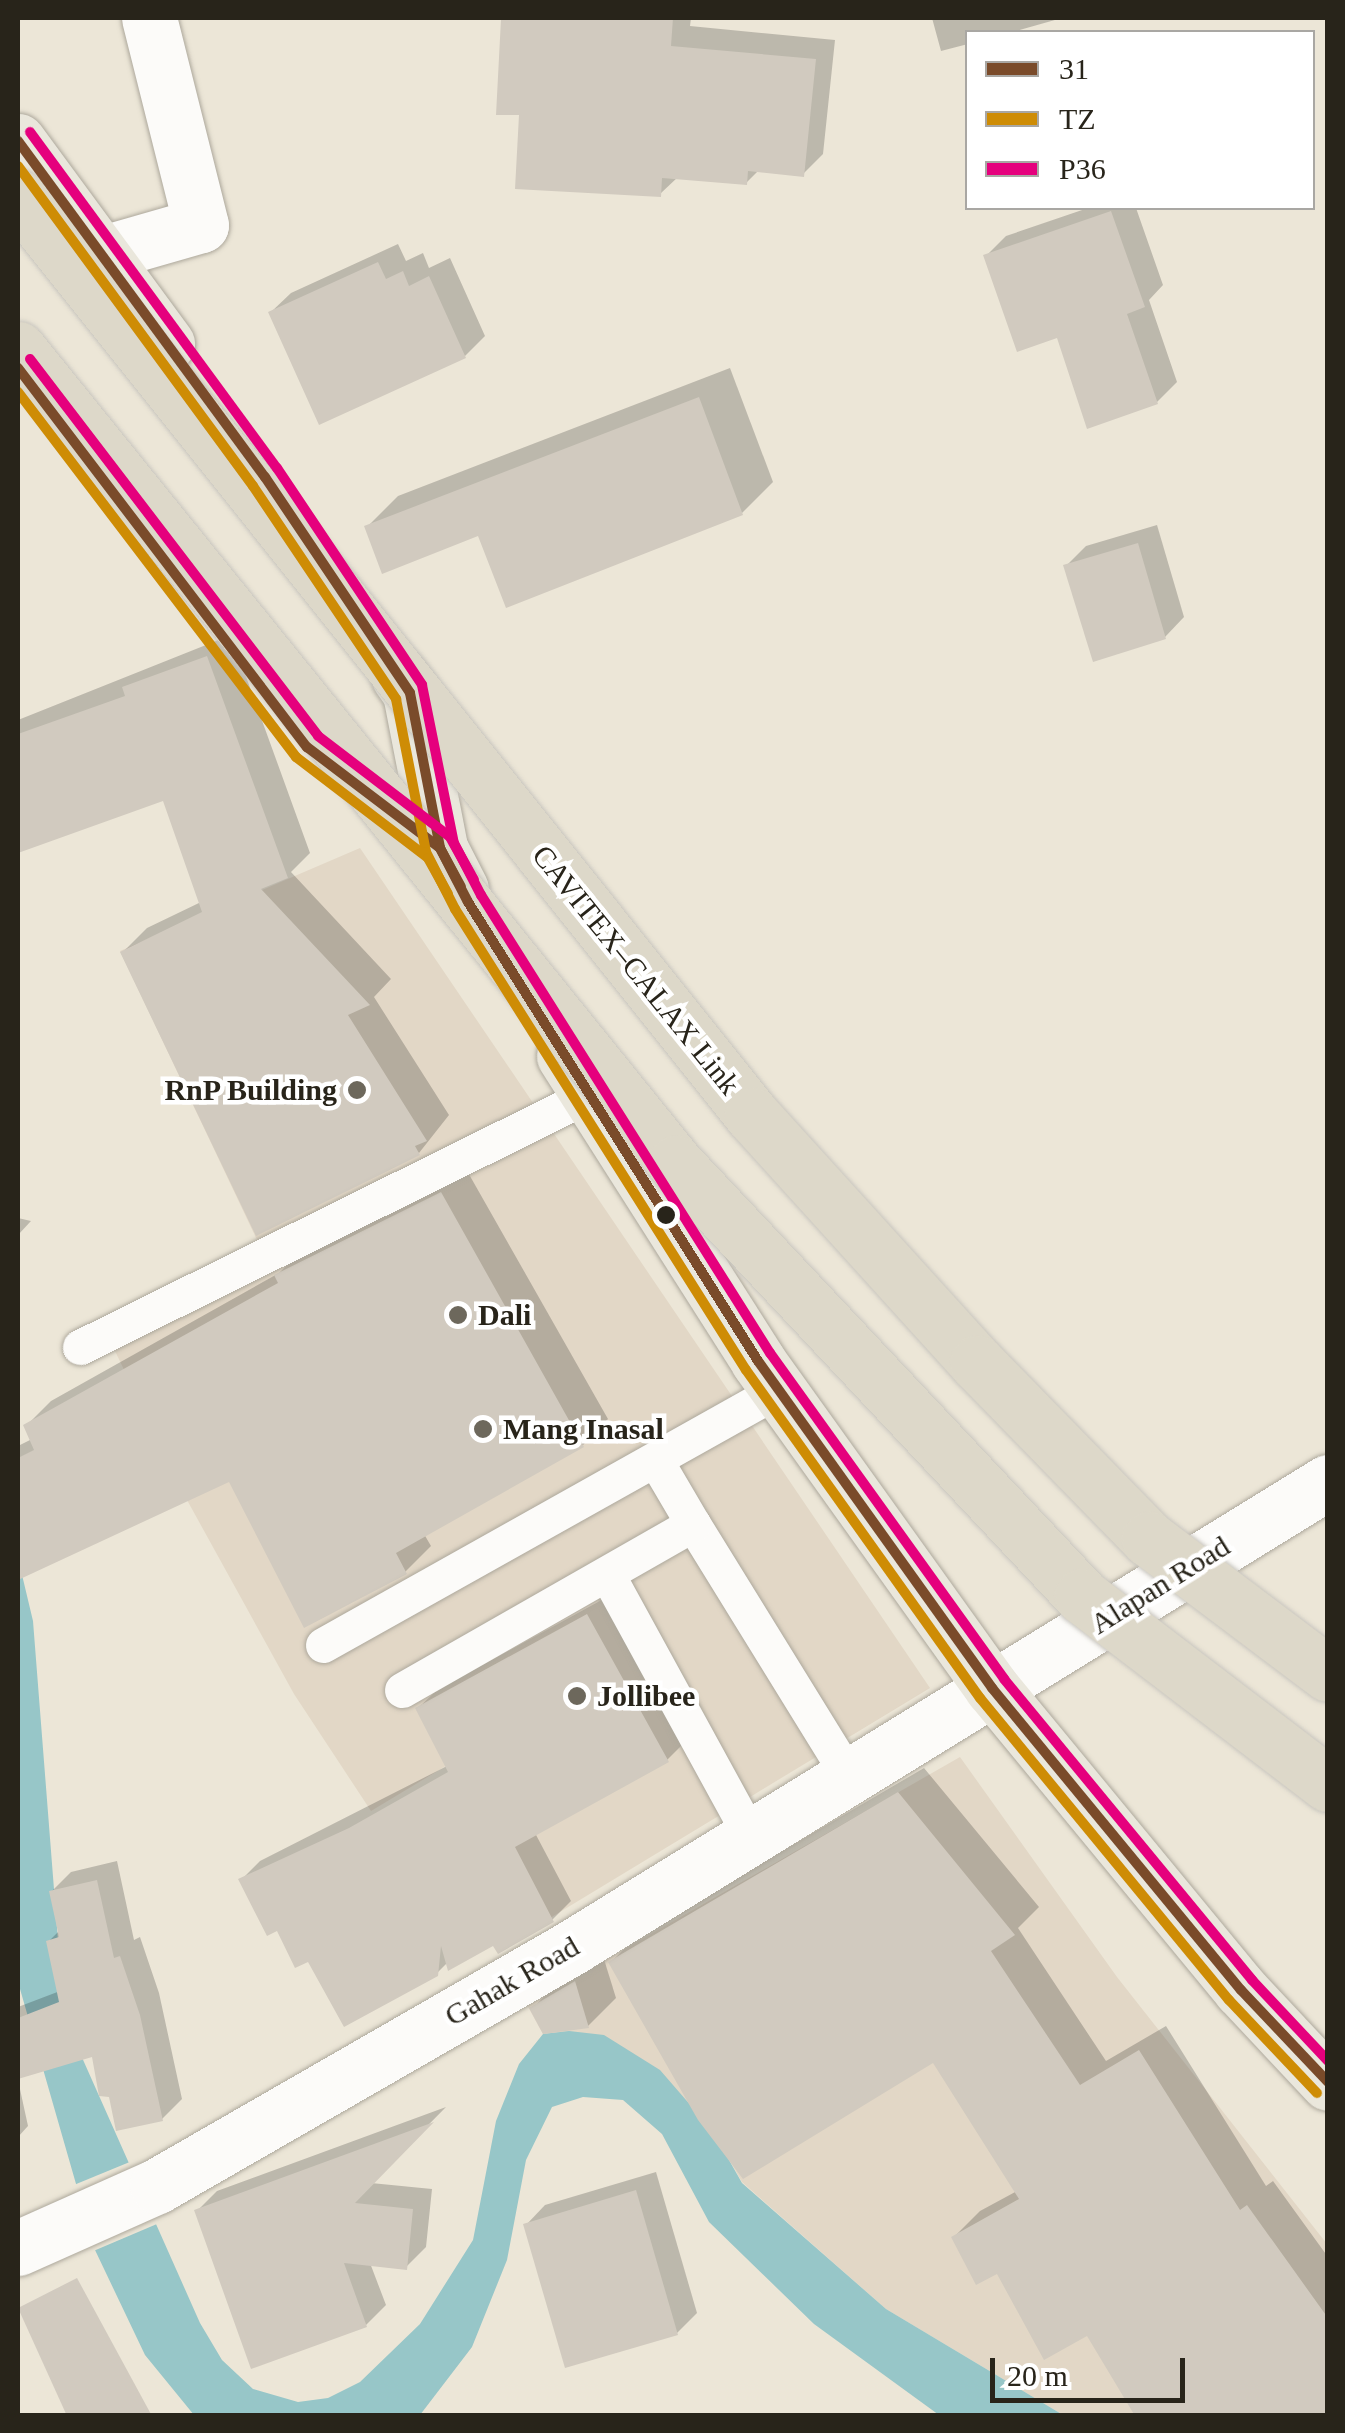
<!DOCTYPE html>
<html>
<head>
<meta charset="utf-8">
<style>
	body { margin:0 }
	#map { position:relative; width:1345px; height:2433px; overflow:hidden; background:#ece6d7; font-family:Georgia,serif }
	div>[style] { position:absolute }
	.commercial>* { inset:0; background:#e2d7c6 }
	.water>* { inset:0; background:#97c6c8 }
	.pier>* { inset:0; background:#ece6d7 }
	.shadow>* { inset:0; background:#0003 }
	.building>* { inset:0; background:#d1cabf }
	.roads { filter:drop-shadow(0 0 2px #ada89c) drop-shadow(0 0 2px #ada89c) }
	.service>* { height:35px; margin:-17.5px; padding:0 17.5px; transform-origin:17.5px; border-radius:17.5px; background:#fcfbf9 }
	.minor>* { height:55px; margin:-27.5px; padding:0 27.5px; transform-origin:27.5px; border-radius:27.5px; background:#fcfbf9 }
	.tertiary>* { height:55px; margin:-27.5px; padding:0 27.5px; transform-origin:27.5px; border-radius:27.5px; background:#fcfbf9 }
	.primary>* { height:55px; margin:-27.5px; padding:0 27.5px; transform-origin:27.5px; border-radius:27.5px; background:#eae7dc }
	.bridges { filter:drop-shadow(0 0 2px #c9c6bf) drop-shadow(0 0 2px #c9c6bf) }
	.motorway-bridge>* { height:55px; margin:-27.5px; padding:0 27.5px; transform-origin:27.5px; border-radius:27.5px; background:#ddd8c9 }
	.bus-1>* { height:10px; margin:-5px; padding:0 5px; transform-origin:5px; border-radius:5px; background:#7a4b2a }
	.bus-2>* { height:10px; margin:-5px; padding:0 5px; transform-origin:5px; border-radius:5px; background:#ce8c05 }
	.bus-3>* { height:10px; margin:-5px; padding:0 5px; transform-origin:5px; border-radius:5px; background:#e5007d }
	.dots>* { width:28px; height:28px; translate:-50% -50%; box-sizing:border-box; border:5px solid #fff; border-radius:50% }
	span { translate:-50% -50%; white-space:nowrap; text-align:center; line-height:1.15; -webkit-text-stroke:9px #fff; paint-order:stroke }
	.street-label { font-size:30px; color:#28241a }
	.poi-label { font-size:30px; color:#28241a; font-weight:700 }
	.right { translate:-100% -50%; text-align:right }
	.left { translate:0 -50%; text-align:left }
	.frame { position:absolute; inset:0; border:20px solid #28241a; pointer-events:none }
	.legend { position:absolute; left:965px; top:30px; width:350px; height:180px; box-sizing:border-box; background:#fff; border:2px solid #a9a7a3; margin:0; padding:12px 18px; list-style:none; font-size:30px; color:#28241a }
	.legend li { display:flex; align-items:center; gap:20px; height:50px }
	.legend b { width:50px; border:2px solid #a9a7a3 }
	.scale { position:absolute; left:990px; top:2358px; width:195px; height:45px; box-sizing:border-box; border:5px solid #28241a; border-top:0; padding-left:12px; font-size:30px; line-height:35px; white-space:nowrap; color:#28241a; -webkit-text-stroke:8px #fff; paint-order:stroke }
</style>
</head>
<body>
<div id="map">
	<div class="commercial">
		<i style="clip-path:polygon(360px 848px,930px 1688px,550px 1918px,464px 1755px,371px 1811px,294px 1694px,187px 1500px,101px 1322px,259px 1244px,120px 951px)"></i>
		<i style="clip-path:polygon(960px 1757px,1117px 1977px,1327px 2244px,1327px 2415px,1063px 2415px,886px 2309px,742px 2182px,712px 2130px,543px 2034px,527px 2005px)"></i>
	</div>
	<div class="water">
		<i style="clip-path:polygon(18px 1558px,33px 1621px,64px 2017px,200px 2323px,222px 2360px,253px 2389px,298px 2402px,328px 2398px,360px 2382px,420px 2324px,473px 2240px,496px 2121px,519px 2064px,543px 2034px,569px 2031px,604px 2035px,660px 2070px,712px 2130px,742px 2183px,886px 2309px,1063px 2415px,939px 2415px,814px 2324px,709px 2222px,662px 2134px,623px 2100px,583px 2097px,552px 2107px,526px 2160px,507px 2260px,472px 2347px,420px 2415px,194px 2415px,145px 2355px,95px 2250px,18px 1982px)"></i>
	</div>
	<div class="pier">
		<i style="clip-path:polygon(137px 2159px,164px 2221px,91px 2252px,69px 2187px)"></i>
	</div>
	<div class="shadow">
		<i style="clip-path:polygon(503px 18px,691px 18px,690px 26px,835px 40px,823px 154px,803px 174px,759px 170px,746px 183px,678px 177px,660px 194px,522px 113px,498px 112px)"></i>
		<i style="clip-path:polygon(932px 18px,1062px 18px,1012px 32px,968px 32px,968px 44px,941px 51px)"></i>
		<i style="clip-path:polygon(1088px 208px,1136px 208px,1163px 285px,1149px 300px,1177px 382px,1157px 402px,1059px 335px,986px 256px,1006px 236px)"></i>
		<i style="clip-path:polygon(398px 244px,406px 261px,423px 253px,429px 268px,450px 258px,485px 336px,465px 356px,271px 312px,291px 293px)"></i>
		<i style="clip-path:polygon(730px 368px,773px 482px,742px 513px,367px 527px,398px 496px)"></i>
		<i style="clip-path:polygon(1157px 525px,1184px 617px,1165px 637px,1066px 566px,1086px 546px)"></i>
		<i style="clip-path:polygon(231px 635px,310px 853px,291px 872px,391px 979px,374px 997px,449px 1115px,419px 1153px,123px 952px,147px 928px,201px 902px,164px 798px,18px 850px,18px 720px)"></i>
		<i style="clip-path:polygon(466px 1169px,608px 1419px,583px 1445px,424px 1534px,431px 1546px,405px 1572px,230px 1478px,27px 1572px,18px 1549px,18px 1446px,32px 1439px,26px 1426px,51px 1401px,279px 1273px,302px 1250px)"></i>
		<i style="clip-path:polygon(18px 1218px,31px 1221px,18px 1235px)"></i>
		<i style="clip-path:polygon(607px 1597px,686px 1741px,667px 1760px,535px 1833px,571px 1901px,552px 1920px,448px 1962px,436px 1974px,309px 1958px,241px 1880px,260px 1861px,447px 1766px,418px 1708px,437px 1690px)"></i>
		<i style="clip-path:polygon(924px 1768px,1039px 1907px,1018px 1928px,1106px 2061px,1166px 2026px,1266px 2186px,1273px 2181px,1328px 2257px,1328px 2416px,998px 2271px,954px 2237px,980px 2211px,1017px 2191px,934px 2059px,611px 1962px,637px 1936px)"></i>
		<i style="clip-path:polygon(117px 1861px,134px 1940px,140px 1937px,159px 1993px,182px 2099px,162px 2119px,111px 2095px,94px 2054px,18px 2077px,18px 2007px,60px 1991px,48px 1942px,60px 1930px,51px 1892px,71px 1872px)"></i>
		<i style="clip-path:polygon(603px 1956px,616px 1998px,588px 2026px,532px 2009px,560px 1980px)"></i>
		<i style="clip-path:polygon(18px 2080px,28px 2126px,18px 2137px)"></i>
		<i style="clip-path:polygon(446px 2107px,371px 2183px,432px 2189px,426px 2247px,406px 2267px,370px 2263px,386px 2305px,366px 2325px,197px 2211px,217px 2191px)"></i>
		<i style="clip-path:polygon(656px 2172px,697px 2313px,677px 2333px,526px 2225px,545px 2205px)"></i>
	</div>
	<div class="building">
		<i style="clip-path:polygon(583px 18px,673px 18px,671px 46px,816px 59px,804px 177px,748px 171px,747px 185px,662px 178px,661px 197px,515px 189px,519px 115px,496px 115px,501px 19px)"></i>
		<i style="clip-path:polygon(1111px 211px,1145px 307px,1127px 314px,1158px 404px,1087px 429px,1057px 338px,1017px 352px,983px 255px)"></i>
		<i style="clip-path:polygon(378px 262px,386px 279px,403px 271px,409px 286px,429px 276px,466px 358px,319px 425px,268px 312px)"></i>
		<i style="clip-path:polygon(699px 397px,743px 515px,506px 608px,478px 536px,382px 574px,364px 526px)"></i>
		<i style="clip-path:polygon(1138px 543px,1166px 639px,1093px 662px,1063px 565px)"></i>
		<i style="clip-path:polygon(207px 656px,288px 878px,261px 889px,370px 1005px,348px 1015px,427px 1141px,415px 1146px,420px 1155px,256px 1236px,120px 952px,202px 912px,163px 801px,18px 853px,18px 734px,125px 696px,122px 687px)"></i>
		<i style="clip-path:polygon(441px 1192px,584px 1447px,396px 1553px,407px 1574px,304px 1628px,229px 1482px,18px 1580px,18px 1458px,34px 1450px,23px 1425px,278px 1283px,274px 1275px)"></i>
		<i style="clip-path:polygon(587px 1614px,669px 1762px,515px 1847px,554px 1922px,498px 1954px,493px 1946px,448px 1971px,441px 1946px,438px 1976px,344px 2027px,308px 1962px,295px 1968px,277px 1931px,267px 1936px,238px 1879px,349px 1828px,448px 1772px,415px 1708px)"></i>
		<i style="clip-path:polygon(898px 1792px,1015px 1935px,991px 1951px,1080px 2085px,1139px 2050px,1240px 2210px,1247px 2205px,1328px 2318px,1328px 2416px,1135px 2416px,1087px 2336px,1044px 2360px,997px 2274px,976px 2285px,951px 2237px,1019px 2199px,933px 2063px,743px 2179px,698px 2120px,608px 1962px)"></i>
		<i style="clip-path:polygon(97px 1880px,114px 1958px,120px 1956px,140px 2015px,163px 2121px,116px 2131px,109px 2097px,99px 2096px,92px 2057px,18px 2079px,18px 2018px,59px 2002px,46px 1941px,59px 1937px,49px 1891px)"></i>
		<i style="clip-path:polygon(575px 1981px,589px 2028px,543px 2034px,529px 2008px)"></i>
		<i style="clip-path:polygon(434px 2122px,355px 2203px,413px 2209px,407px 2270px,344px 2263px,367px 2327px,251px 2369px,194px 2210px)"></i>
		<i style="clip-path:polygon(636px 2190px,678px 2335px,565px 2368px,523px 2224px)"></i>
		<i style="clip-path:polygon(77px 2278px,152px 2416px,67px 2416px,18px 2308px)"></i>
	</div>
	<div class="roads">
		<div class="service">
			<i style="left:80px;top:1347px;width:568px;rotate:-26.34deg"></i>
			<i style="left:693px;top:1524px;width:297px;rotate:58.3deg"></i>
			<i style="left:607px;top:1574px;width:300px;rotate:61.3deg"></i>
			<i style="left:323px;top:1645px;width:524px;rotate:-29.26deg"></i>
			<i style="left:402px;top:1690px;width:335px;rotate:-29.7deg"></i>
			<i style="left:693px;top:1524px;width:73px;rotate:-120.4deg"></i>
		</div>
		<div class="minor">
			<i style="left:100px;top:254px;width:105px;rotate:-16deg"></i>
			<i style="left:201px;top:225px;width:213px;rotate:-104.1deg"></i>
		</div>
		<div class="tertiary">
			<i style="left:18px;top:2248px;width:152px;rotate:-24deg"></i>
			<i style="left:157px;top:2186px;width:481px;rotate:-29.9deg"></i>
			<i style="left:574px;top:1946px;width:885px;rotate:-31.61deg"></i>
		</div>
		<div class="primary">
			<i style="left:18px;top:141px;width:252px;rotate:53.7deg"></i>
			<i style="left:399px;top:677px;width:19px;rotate:55deg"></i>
			<i style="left:410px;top:693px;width:158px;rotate:79deg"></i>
			<i style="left:440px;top:848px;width:46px;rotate:62.9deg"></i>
			<i style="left:564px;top:1056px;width:361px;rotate:57.5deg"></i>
			<i style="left:758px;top:1361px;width:402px;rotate:54.4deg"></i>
			<i style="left:992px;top:1688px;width:391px;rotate:50.5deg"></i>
			<i style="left:1241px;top:1990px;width:127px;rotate:46.9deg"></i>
		</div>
	</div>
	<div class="bridges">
		<div class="motorway-bridge">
			<i style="left:18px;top:197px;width:1175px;rotate:51.36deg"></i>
			<i style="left:752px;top:1115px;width:335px;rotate:47.8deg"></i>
			<i style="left:977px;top:1363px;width:246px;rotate:45.7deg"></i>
			<i style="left:1149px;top:1539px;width:224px;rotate:37deg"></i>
			<i style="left:18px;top:349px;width:1046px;rotate:51.09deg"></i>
			<i style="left:675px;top:1163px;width:594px;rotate:46.77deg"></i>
			<i style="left:1082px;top:1596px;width:310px;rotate:37.4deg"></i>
		</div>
	</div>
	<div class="bus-1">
		<i style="left:18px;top:141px;width:417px;rotate:53.7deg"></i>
		<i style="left:265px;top:477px;width:260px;rotate:56.1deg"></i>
		<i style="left:410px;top:693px;width:158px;rotate:79deg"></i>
		<i style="left:440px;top:848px;width:61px;rotate:62.6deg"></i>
		<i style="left:468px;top:902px;width:543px;rotate:57.71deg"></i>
		<i style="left:758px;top:1361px;width:402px;rotate:54.4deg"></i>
		<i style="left:992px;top:1688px;width:391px;rotate:50.5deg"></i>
		<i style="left:1241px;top:1990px;width:127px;rotate:46.6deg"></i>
		<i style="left:18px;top:368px;width:477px;rotate:52.7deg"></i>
		<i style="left:307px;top:747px;width:167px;rotate:37.2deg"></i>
		<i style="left:440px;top:848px;width:44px;rotate:61.7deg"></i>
	</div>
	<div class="bus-2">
		<i style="left:18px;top:166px;width:397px;rotate:53.7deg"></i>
		<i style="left:253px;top:486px;width:257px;rotate:56.1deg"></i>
		<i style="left:396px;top:699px;width:156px;rotate:78.9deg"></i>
		<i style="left:426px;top:852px;width:64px;rotate:63deg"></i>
		<i style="left:455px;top:909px;width:545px;rotate:57.74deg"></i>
		<i style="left:746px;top:1370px;width:403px;rotate:54.5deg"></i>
		<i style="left:980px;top:1698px;width:391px;rotate:50.5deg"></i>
		<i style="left:1229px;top:2000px;width:128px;rotate:46.6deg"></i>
		<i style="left:18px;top:392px;width:459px;rotate:52.7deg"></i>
		<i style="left:296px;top:757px;width:166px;rotate:37.4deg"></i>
		<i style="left:428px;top:858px;width:41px;rotate:60.9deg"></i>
	</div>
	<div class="bus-3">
		<i style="left:30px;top:132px;width:417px;rotate:53.7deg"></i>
		<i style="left:277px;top:468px;width:261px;rotate:56.2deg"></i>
		<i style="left:422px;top:685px;width:161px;rotate:78.6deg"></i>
		<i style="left:454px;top:843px;width:59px;rotate:62.6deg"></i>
		<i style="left:481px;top:895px;width:542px;rotate:57.75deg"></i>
		<i style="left:770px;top:1353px;width:401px;rotate:54.3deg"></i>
		<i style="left:1004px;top:1679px;width:390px;rotate:50.5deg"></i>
		<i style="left:1252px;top:1980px;width:111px;rotate:46.8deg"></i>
		<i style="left:30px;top:359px;width:474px;rotate:52.6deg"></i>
		<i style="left:318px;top:736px;width:166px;rotate:37.4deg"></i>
		<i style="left:450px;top:837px;width:49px;rotate:60.8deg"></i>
	</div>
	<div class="dots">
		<i style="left:357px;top:1090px;background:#6d685c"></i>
		<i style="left:666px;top:1215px;background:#28241a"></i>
		<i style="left:458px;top:1315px;background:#6d685c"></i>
		<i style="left:483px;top:1429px;background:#6d685c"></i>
		<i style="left:577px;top:1696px;background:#6d685c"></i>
	</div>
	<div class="street-label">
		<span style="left:636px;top:970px;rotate:51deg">CAVITEX–CALAX Link</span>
		<span style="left:1160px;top:1585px;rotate:-32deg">Alapan Road</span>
		<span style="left:512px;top:1981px;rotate:-30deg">Gahak Road</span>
	</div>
	<div class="poi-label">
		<span class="right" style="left:337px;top:1090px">RnP Building</span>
		<span class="left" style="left:478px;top:1315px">Dali</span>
		<span class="left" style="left:503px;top:1429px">Mang Inasal</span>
		<span class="left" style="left:597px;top:1696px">Jollibee</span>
	</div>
	<div class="frame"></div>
	<ul class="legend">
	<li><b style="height:12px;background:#7a4b2a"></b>31</li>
	<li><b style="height:12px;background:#ce8c05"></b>TZ</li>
	<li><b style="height:12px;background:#e5007d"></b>P36</li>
	</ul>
	<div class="scale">20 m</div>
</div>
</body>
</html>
